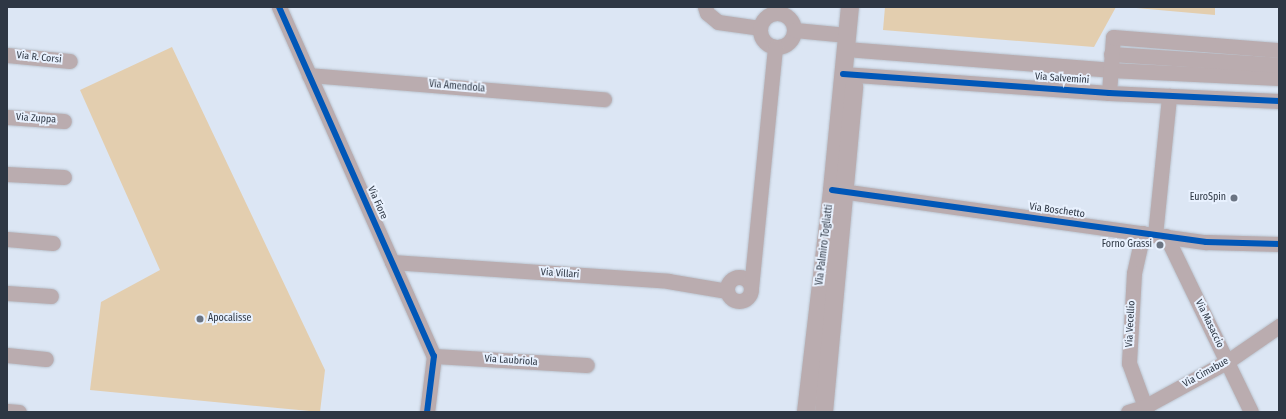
<!DOCTYPE html>
<html>
<head>
<meta charset="utf-8">
<style>
	body { margin:0 }
	#map { position:relative; width:1286px; height:419px; overflow:hidden; background:#dce6f4; font-family:"Fira Sans Condensed",sans-serif }
	div>[style] { position:absolute }
	.green>* { inset:0; background:#e3ceaf }
	.roads { filter:drop-shadow(0 0 1px #bbc4cf) drop-shadow(0 0 1px #bbc4cf) }
	.minor>* { height:15px; margin:-7.5px; padding:0 7.5px; transform-origin:7.5px; border-radius:7.5px; background:#baacaf }
	.minor>.ring { margin:-7.5px; padding:0; box-sizing:content-box; background:none; border:15px solid #baacaf; border-radius:50% }
	.tertiary>* { height:18px; margin:-9px; padding:0 9px; transform-origin:9px; border-radius:9px; background:#baacaf }
	.cycleway>* { height:6px; margin:-3px; padding:0 3px; transform-origin:3px; border-radius:3px; background:#0057b8 }
	.dots>* { width:11px; height:11px; translate:-50% -50%; box-sizing:border-box; border:2px solid #e8f1fe; border-radius:50% }
	span { translate:-50% -50%; white-space:nowrap; text-align:center; line-height:1.15; -webkit-text-stroke:4px #e8f1fe; paint-order:stroke }
	.street-label { font-size:10px; color:#2e3744 }
	.poi-label { font-size:10px; color:#2e3744 }
	.right { translate:-100% -50%; text-align:right }
	.left { translate:0 -50%; text-align:left }
	.frame { position:absolute; inset:0; border:8px solid #2e3744; pointer-events:none }
</style>
</head>
<body>
<div id="map">
	<div class="green">
		<i style="clip-path:polygon(885px 7px,1116px 7px,1094px 47px,883px 30px)"></i>
		<i style="clip-path:polygon(1125px 7px,1215px 7px,1215px 15px)"></i>
		<i style="clip-path:polygon(172px 47px,325px 370px,320px 412px,90px 390px,101px 302px,160px 270px,80px 90px)"></i>
	</div>
	<div class="roads">
		<div class="minor">
			<i style="left:279px;top:7px;width:382px;rotate:66.1deg"></i>
			<i style="left:434px;top:356px;width:56px;rotate:97.1deg"></i>
			<i style="left:705px;top:7px;width:6px;rotate:72deg"></i>
			<i style="left:707px;top:13px;width:14px;rotate:39deg"></i>
			<i style="left:718px;top:22px;width:42px;rotate:8.1deg"></i>
			<i class="ring" style="left:760px;top:13px;width:19px;height:19px"></i>
			<i style="left:795px;top:30px;width:52px;rotate:5.5deg"></i>
			<i style="left:846px;top:49px;width:265px;rotate:4.5deg"></i>
			<i style="left:1110px;top:70px;width:169px;rotate:2.7deg"></i>
			<i style="left:1111px;top:54px;width:168px;rotate:3.7deg"></i>
			<i style="left:7px;top:55px;width:63px;rotate:5.4deg"></i>
			<i style="left:843px;top:74px;width:267px;rotate:4.1deg"></i>
			<i style="left:1109px;top:93px;width:170px;rotate:2.7deg"></i>
			<i style="left:309px;top:75px;width:296px;rotate:4.7deg"></i>
			<i style="left:1109px;top:93px;width:56px;rotate:-85.9deg"></i>
			<i style="left:1113px;top:37px;width:167px;rotate:4.5deg"></i>
			<i style="left:7px;top:117px;width:57px;rotate:4deg"></i>
			<i style="left:7px;top:174px;width:57px;rotate:3deg"></i>
			<i style="left:834px;top:190px;width:376px;rotate:8deg"></i>
			<i style="left:1206px;top:242px;width:73px;rotate:1.6deg"></i>
			<i style="left:1143px;top:233px;width:41px;rotate:102.7deg"></i>
			<i style="left:1134px;top:273px;width:90px;rotate:93.2deg"></i>
			<i style="left:1129px;top:363px;width:52px;rotate:69.8deg"></i>
			<i style="left:1155px;top:235px;width:140px;rotate:-84.2deg"></i>
			<i style="left:1166px;top:236px;width:195px;rotate:64.2deg"></i>
			<i style="left:7px;top:239px;width:46px;rotate:5deg"></i>
			<i style="left:392px;top:262px;width:277px;rotate:3.9deg"></i>
			<i style="left:668px;top:281px;width:60px;rotate:9.6deg"></i>
			<i class="ring" style="left:727px;top:277px;width:9px;height:9px"></i>
			<i style="left:751px;top:288px;width:242px;rotate:-84.3deg"></i>
			<i style="left:7px;top:293px;width:44px;rotate:3.9deg"></i>
			<i style="left:7px;top:355px;width:39px;rotate:6deg"></i>
			<i style="left:434px;top:356px;width:153px;rotate:3.4deg"></i>
			<i style="left:7px;top:411px;width:12px;rotate:5deg"></i>
			<i style="left:1128px;top:412px;width:17px;rotate:-17deg"></i>
			<i style="left:1144px;top:407px;width:96px;rotate:-28.7deg"></i>
			<i style="left:1228px;top:361px;width:62px;rotate:-34.5deg"></i>
		</div>
		<div class="tertiary">
			<i style="left:806px;top:412px;width:224px;rotate:-83.3deg"></i>
			<i style="left:832px;top:190px;width:184px;rotate:-84.4deg"></i>
			<i style="left:824px;top:412px;width:327px;rotate:-84.7deg"></i>
		</div>
	</div>
	<div class="cycleway">
		<i style="left:279px;top:7px;width:382px;rotate:66.1deg"></i>
		<i style="left:434px;top:356px;width:56px;rotate:97.1deg"></i>
		<i style="left:843px;top:74px;width:267px;rotate:4.1deg"></i>
		<i style="left:1109px;top:93px;width:170px;rotate:2.7deg"></i>
		<i style="left:832px;top:190px;width:378px;rotate:7.9deg"></i>
		<i style="left:1206px;top:242px;width:73px;rotate:1.6deg"></i>
	</div>
	<div class="dots">
		<i style="left:1234px;top:198px;background:#6b7482"></i>
		<i style="left:1160px;top:245px;background:#6b7482"></i>
		<i style="left:200px;top:319px;background:#6b7482"></i>
	</div>
	<div class="street-label">
		<span style="left:39px;top:58px;rotate:6deg">Via R. Corsi</span>
		<span style="left:1062px;top:79px;rotate:4deg">Via Salvemini</span>
		<span style="left:457px;top:87px;rotate:5deg">Via Amendola</span>
		<span style="left:36px;top:119px;rotate:4deg">Via Zuppa</span>
		<span style="left:377px;top:203px;rotate:66deg">Via Fiore</span>
		<span style="left:1057px;top:211px;rotate:8deg">Via Boschetto</span>
		<span style="left:825px;top:245px;rotate:-83deg">Via Palmiro Togliatti</span>
		<span style="left:560px;top:274px;rotate:4deg">Via Villari</span>
		<span style="left:1131px;top:324px;rotate:-87deg">Via Vecellio</span>
		<span style="left:1209px;top:324px;rotate:64deg">Via Masaccio</span>
		<span style="left:511px;top:361px;rotate:4deg">Via Laubriola</span>
		<span style="left:1206px;top:373px;rotate:-29deg">Via Cimabue</span>
	</div>
	<div class="poi-label">
		<span class="right" style="left:1226px;top:198px">EuroSpin</span>
		<span class="right" style="left:1152px;top:245px">Forno Grassi</span>
		<span class="left" style="left:208px;top:319px">Apocalisse</span>
	</div>
	<div class="frame"></div>
</div>
</body>
</html>
